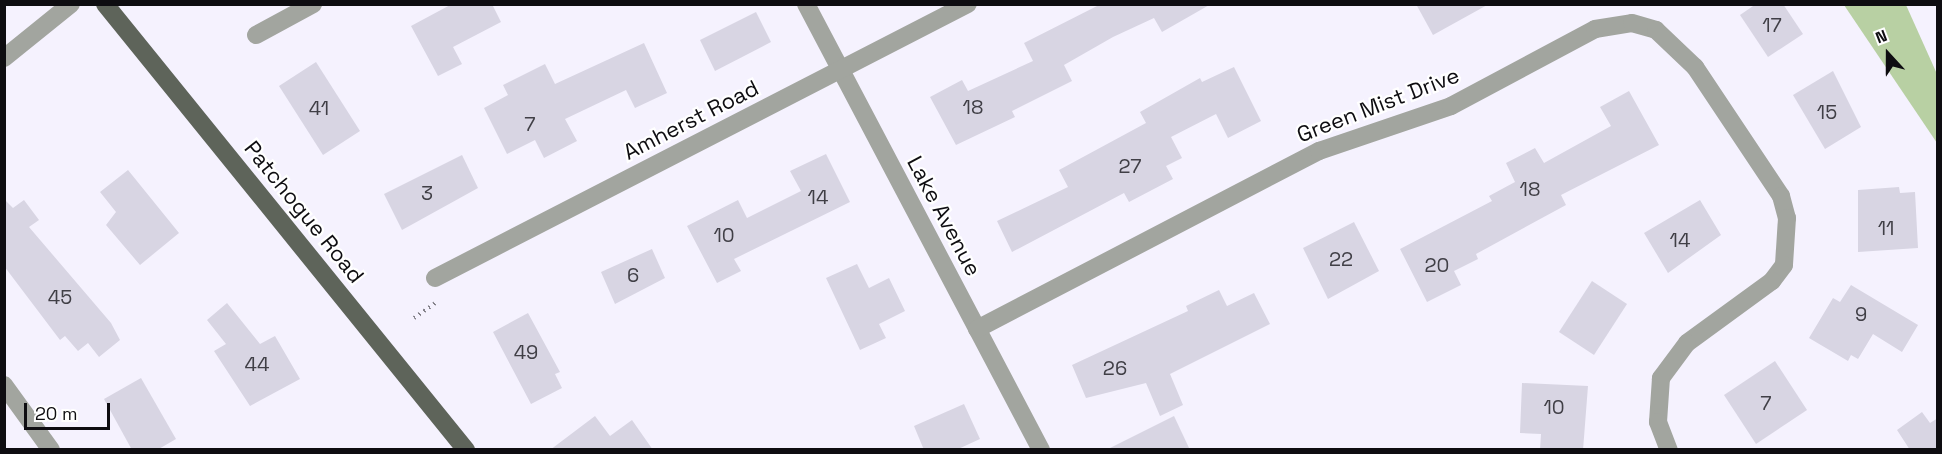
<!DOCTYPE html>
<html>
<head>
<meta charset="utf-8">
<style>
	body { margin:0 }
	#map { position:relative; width:1942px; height:454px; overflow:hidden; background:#f5f2fe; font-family:"Space Grotesk",sans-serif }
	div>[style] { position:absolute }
	.green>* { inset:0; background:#b8d0a3 }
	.building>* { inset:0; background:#d8d5e3 }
	.path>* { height:4px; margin-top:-2px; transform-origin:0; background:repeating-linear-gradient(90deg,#838189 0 1.5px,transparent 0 6px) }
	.street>* { height:18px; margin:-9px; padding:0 9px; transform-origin:9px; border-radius:9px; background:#a2a59f }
	.primary>* { height:18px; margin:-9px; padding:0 9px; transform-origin:9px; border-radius:9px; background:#5e645a }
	span { translate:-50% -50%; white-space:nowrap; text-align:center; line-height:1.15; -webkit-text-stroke:4.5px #fff; paint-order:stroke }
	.number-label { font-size:20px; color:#403f46 }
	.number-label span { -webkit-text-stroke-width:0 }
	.street-label { font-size:22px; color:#0e0d11 }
	.frame { position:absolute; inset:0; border:6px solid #0e0d11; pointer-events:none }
	.north { position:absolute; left:1858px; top:24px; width:60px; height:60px; -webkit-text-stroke:4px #fff; paint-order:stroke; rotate:339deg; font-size:16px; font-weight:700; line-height:24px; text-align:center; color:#0e0d11 }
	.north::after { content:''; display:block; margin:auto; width:21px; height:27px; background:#0e0d11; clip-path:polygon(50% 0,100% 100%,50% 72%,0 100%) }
	.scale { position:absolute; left:24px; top:403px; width:86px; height:27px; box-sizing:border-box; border:3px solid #0e0d11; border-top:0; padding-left:8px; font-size:18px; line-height:21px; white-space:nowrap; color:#0e0d11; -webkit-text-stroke:4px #fff; paint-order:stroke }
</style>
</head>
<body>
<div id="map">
	<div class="green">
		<i style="clip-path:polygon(1844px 5px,1906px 5px,1937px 74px,1937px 143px)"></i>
	</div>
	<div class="building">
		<i style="clip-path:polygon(452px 4px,492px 4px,501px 22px,453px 47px,462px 64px,438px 76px,411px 26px)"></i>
		<i style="clip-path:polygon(1101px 4px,1211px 4px,1162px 32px,1154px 18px,1113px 37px,1064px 65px,1072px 81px,1012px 111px,1015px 117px,956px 145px,930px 97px,962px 80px,968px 91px,1033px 61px,1024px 43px)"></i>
		<i style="clip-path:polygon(1416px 4px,1489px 4px,1433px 35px)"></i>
		<i style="clip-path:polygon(1756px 4px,1783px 4px,1803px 34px,1768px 57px,1740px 15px)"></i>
		<i style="clip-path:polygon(756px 12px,771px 42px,715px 71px,700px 40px)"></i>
		<i style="clip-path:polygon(644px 43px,667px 93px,635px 108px,626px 90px,565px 119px,577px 141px,544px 158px,535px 140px,507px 154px,484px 108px,508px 95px,503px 85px,545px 64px,555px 84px)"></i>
		<i style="clip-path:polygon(316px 62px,360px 131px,323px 155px,279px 86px)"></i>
		<i style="clip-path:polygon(1234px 67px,1261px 121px,1228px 138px,1216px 114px,1171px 137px,1182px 158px,1166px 166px,1173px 179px,1129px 202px,1124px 193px,1012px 252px,997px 221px,1068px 187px,1059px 170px,1146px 123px,1140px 112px,1200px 78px,1202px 82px)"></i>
		<i style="clip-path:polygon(1833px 71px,1861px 127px,1825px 149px,1793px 95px)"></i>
		<i style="clip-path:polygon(1629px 91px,1659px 145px,1561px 195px,1566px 205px,1476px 254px,1478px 259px,1454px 271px,1461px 285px,1427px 302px,1400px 249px,1492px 201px,1489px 196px,1515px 182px,1506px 163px,1535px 148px,1544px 163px,1611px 126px,1600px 107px)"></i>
		<i style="clip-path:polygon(826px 154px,850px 202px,734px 259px,741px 271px,717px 283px,687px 226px,738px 200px,747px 218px,801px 191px,790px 171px)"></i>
		<i style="clip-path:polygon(462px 155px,478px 188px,402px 230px,384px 194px)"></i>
		<i style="clip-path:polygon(128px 170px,179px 233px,140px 265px,106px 225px,116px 212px,100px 192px)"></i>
		<i style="clip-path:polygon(1899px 187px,1900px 193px,1915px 192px,1918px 248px,1858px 252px,1858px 190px)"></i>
		<i style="clip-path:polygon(4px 199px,13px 208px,24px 200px,39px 220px,29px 227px,111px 323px,120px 340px,99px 357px,88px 343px,78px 351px,65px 336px,60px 340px,4px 266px)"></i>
		<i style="clip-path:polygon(1700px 200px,1721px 235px,1668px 273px,1644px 233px)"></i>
		<i style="clip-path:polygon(1354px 222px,1379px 271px,1328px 299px,1303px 248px)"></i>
		<i style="clip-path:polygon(652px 249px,665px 278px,615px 304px,601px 272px)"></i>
		<i style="clip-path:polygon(857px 264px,869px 288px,889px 278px,905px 311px,879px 324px,886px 338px,860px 350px,826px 278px)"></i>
		<i style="clip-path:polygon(1592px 281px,1627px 304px,1594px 355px,1559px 332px)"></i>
		<i style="clip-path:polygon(1851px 285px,1918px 325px,1902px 352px,1873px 334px,1858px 359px,1851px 355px,1848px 361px,1809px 338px,1833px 298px,1840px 302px)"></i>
		<i style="clip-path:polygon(1219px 290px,1227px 306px,1254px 293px,1270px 324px,1170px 374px,1183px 405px,1160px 416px,1146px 383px,1086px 398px,1072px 365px,1188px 311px,1186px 306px)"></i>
		<i style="clip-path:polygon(227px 303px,260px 344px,275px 336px,300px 379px,250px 406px,214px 351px,226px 344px,207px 320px)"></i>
		<i style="clip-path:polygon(528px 313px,560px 372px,555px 374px,562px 388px,531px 404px,493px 332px)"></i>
		<i style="clip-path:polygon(1775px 361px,1807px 410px,1756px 444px,1724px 395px)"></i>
		<i style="clip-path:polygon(141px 378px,176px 439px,157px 450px,132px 450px,104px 399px)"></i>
		<i style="clip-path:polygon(1522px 383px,1588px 386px,1583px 450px,1540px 450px,1541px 434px,1520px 433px)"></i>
		<i style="clip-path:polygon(964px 404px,980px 439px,956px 450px,924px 450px,914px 426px)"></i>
		<i style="clip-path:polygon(1922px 412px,1930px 423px,1938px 418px,1938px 450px,1910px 450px,1897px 430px)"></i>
		<i style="clip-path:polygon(595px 416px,610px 436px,632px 420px,653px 450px,550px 450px)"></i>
		<i style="clip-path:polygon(1174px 416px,1190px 450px,1106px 450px)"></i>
	</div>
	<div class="path">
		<i style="left:414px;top:318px;width:29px;rotate:-35deg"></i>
	</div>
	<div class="street">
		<i style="left:806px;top:4px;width:504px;rotate:62.21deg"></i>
		<i style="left:256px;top:35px;width:65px;rotate:-28.5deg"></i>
		<i style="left:4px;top:58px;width:86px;rotate:-38.9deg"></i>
		<i style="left:435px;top:278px;width:599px;rotate:-27.21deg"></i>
		<i style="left:977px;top:329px;width:386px;rotate:-27.5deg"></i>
		<i style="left:1319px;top:151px;width:139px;rotate:-18.8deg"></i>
		<i style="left:1451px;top:106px;width:163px;rotate:-28.1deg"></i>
		<i style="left:1595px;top:29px;width:37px;rotate:-9deg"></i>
		<i style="left:1632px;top:23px;width:25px;rotate:16deg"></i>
		<i style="left:1656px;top:30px;width:54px;rotate:43.5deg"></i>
		<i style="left:1695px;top:67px;width:155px;rotate:56.3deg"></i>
		<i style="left:1781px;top:196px;width:23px;rotate:75deg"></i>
		<i style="left:1787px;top:218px;width:47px;rotate:93.7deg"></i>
		<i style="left:1784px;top:265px;width:20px;rotate:127deg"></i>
		<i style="left:1772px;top:281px;width:105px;rotate:143.9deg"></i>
		<i style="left:1687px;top:343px;width:44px;rotate:126.6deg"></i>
		<i style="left:1661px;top:378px;width:44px;rotate:93.9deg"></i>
		<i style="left:1658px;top:422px;width:30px;rotate:69deg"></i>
		<i style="left:4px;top:385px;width:80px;rotate:54.1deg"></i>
	</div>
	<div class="primary">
		<i style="left:105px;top:4px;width:574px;rotate:51.01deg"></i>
	</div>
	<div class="number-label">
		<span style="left:1772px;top:25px">17</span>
		<span style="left:973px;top:107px">18</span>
		<span style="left:319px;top:108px">41</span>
		<span style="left:1827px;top:112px">15</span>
		<span style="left:530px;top:124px">7</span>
		<span style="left:1130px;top:166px">27</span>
		<span style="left:1530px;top:189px">18</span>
		<span style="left:427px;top:193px">3</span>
		<span style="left:818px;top:197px">14</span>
		<span style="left:1886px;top:228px">11</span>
		<span style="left:724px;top:235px">10</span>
		<span style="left:1680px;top:240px">14</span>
		<span style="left:1341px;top:259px">22</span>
		<span style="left:1437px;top:265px">20</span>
		<span style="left:633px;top:275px">6</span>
		<span style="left:60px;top:297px">45</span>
		<span style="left:1861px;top:314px">9</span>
		<span style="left:526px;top:352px">49</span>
		<span style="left:257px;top:364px">44</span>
		<span style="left:1115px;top:368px">26</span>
		<span style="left:1766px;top:403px">7</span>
		<span style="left:1554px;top:407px">10</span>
	</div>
	<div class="street-label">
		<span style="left:1378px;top:105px;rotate:-21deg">Green Mist Drive</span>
		<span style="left:691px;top:120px;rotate:-27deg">Amherst Road</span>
		<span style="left:304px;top:212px;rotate:51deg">Patchogue Road</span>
		<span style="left:944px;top:216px;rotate:62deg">Lake Avenue</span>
	</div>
	<div class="frame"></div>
	<div class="north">N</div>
	<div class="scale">20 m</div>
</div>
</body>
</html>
